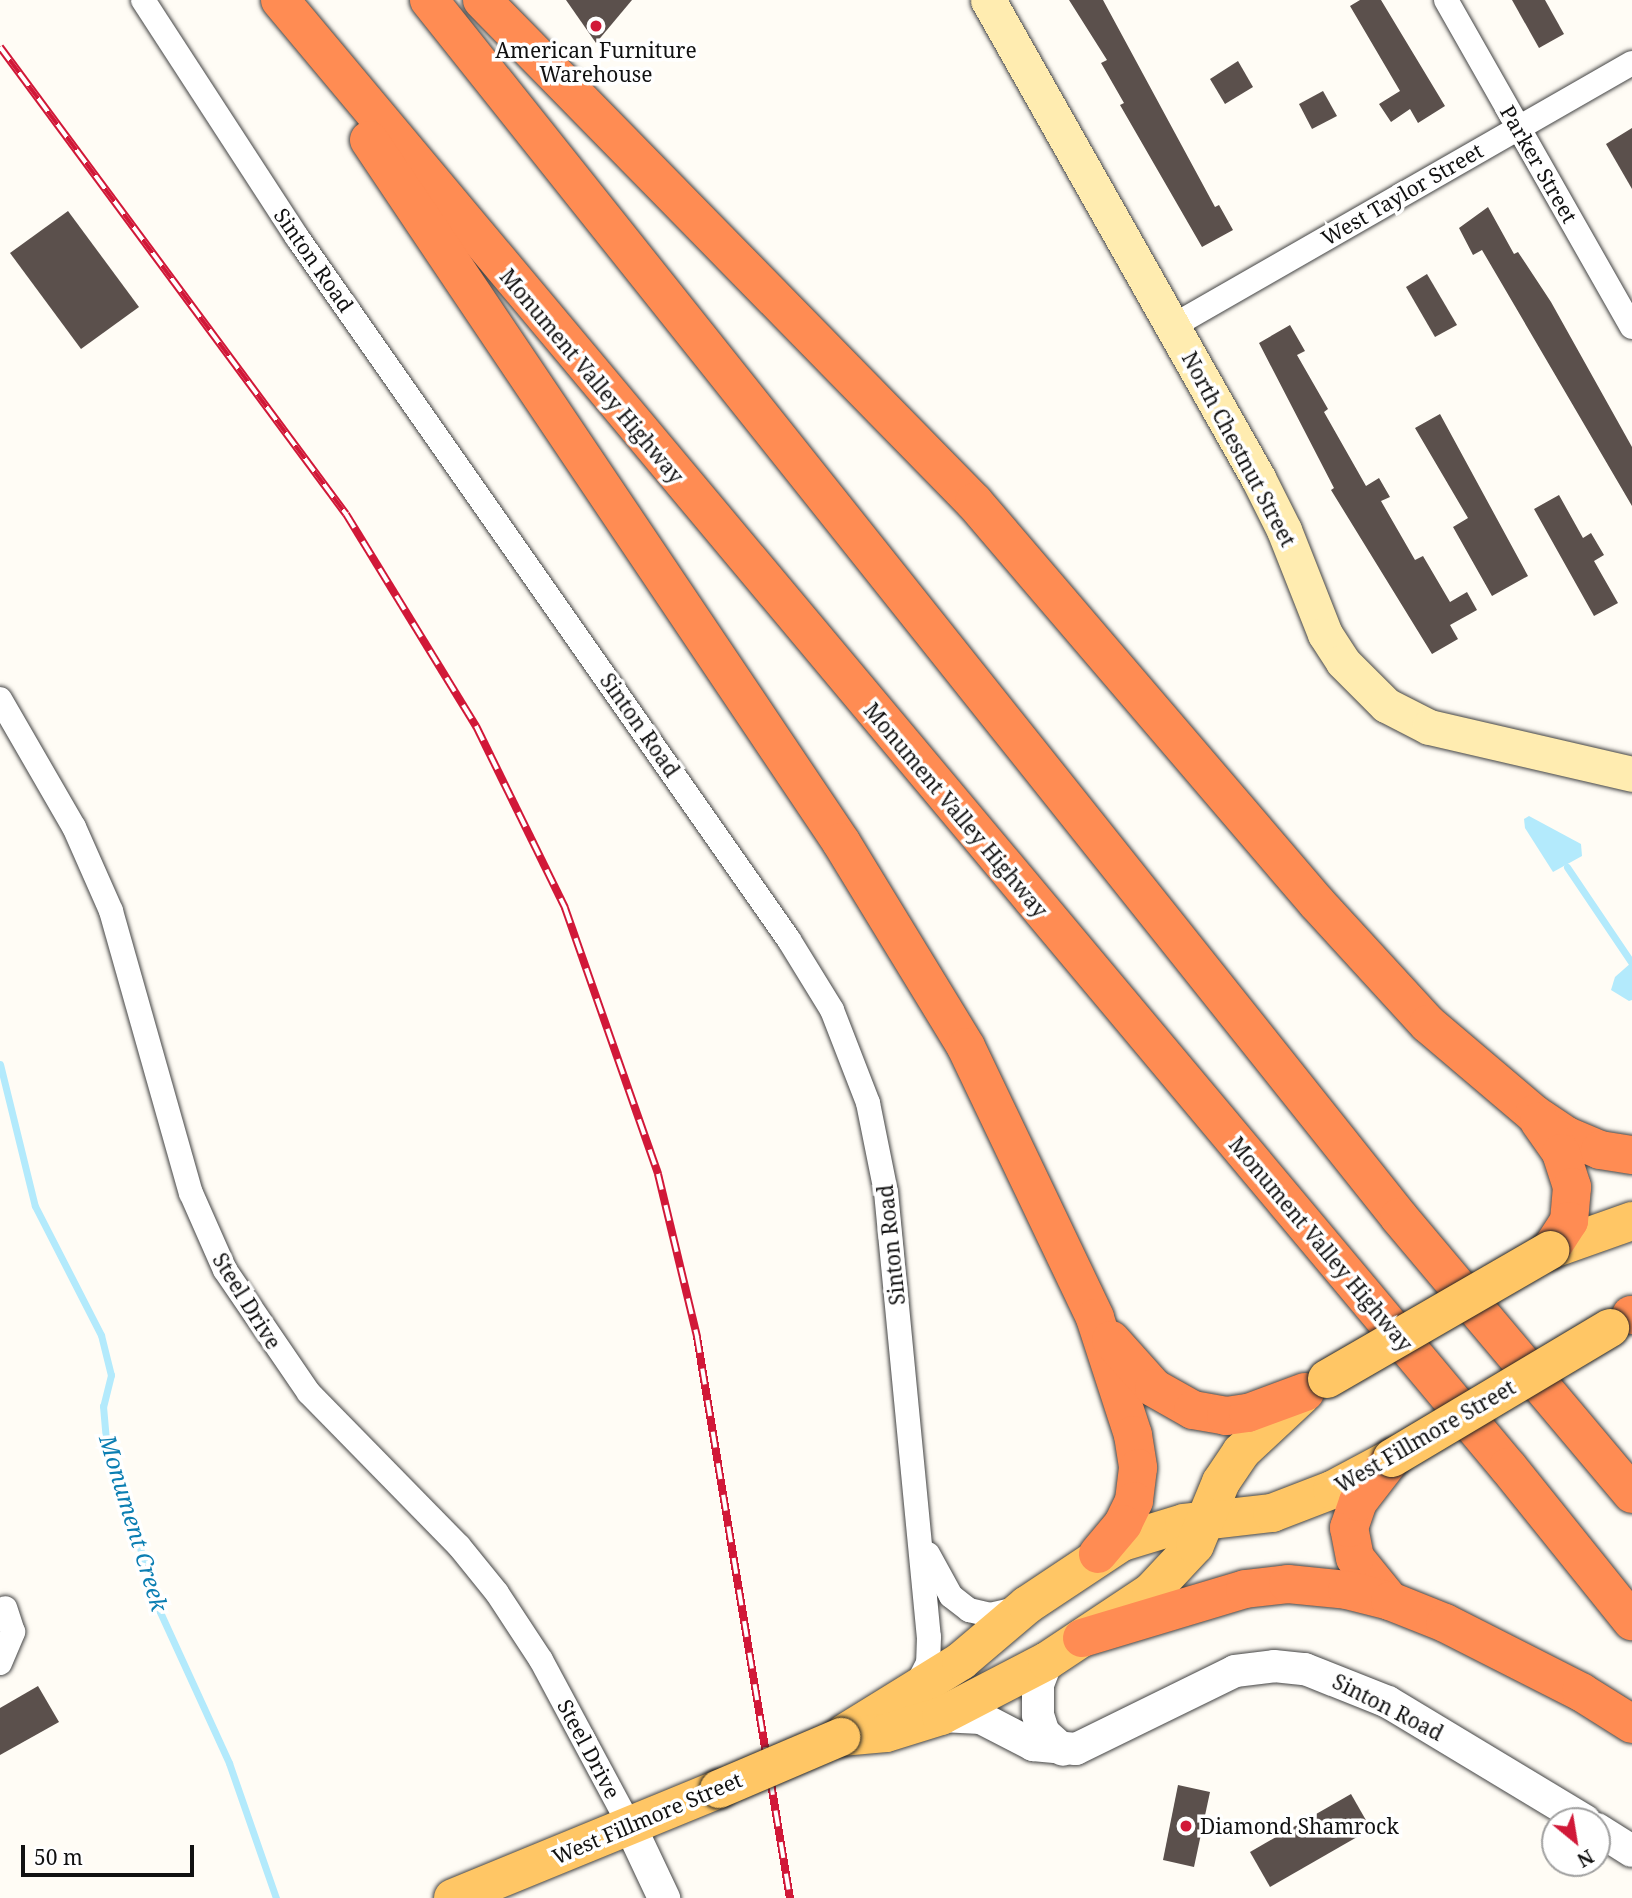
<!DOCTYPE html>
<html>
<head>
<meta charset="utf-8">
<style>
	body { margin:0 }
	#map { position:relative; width:1632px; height:1898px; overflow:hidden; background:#fffcf5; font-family:"Noto Serif",serif }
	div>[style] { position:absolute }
	.water>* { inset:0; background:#b3eafc }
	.stream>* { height:7px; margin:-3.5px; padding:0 3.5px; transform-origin:3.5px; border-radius:3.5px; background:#b3eafc }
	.building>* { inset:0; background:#5b504c }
	.roads { filter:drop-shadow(0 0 2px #444) drop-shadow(0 0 2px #444) }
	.minor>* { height:24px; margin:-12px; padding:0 12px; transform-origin:12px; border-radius:12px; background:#fff }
	.tertiary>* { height:32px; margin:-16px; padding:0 16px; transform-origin:16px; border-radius:16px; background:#fff }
	.secondary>* { height:35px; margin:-17.5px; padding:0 17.5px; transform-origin:17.5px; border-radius:17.5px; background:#ffecb0 }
	.primary>* { height:38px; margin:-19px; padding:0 19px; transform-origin:19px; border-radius:19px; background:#ffc665 }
	.motorway>* { height:38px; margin:-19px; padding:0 19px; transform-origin:19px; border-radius:19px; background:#ff8c53 }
	.rail>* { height:8px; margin-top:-4px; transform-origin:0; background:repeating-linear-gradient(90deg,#fff 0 16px,#d11838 0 32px); box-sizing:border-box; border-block:2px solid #d11838 }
	.bridges { filter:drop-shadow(0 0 2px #222) drop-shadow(0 0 2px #222) }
	.primary-bridge>* { height:38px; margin:-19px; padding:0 19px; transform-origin:19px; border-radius:19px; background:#ffc665 }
	.dots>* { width:19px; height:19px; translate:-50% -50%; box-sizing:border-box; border:4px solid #fff; border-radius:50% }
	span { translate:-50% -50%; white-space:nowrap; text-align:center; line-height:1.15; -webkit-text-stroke:7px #fff; paint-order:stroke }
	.poi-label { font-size:21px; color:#111 }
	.left { translate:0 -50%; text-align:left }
	.street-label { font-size:21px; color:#111 }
	.water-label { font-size:23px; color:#0b7eb2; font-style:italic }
	.north { position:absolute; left:1541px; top:1807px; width:70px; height:70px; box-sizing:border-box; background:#fff; border:2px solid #a0a0a0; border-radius:50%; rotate:150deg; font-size:19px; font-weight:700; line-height:28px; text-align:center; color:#111 }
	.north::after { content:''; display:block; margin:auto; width:24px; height:32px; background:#d11838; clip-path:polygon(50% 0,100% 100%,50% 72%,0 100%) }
	.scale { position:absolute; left:21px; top:1845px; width:173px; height:32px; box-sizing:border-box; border:4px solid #111; border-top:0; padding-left:9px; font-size:21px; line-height:24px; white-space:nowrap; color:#111; -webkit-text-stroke:5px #fff; paint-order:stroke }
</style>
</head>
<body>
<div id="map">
	<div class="water">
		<i style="clip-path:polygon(1529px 816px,1581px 844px,1582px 856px,1553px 872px,1525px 828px,1524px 819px)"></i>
		<i style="clip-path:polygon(1632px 962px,1632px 1000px,1629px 1001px,1611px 990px,1615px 977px)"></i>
	</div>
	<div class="stream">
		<i style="left:1567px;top:867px;width:115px;rotate:56deg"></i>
		<i style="left:0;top:1064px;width:146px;rotate:76.2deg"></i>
		<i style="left:35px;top:1206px;width:145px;rotate:62.9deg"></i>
		<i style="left:101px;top:1335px;width:41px;rotate:76deg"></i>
		<i style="left:111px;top:1375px;width:32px;rotate:104deg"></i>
		<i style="left:103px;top:1406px;width:32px;rotate:85deg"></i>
		<i style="left:106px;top:1438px;width:182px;rotate:72.8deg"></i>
		<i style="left:160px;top:1612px;width:166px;rotate:65.4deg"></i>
		<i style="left:229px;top:1763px;width:143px;rotate:70.8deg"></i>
	</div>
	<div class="building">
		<i style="clip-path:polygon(566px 0,632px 0,596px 43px)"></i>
		<i style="clip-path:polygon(1069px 0,1103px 0,1215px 207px,1219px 205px,1233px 230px,1202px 247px,1120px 105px,1124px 103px,1101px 63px,1107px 60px)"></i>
		<i style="clip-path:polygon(1360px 0,1381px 0,1445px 106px,1418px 123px,1410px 109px,1391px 122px,1379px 104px,1400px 91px,1350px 6px)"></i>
		<i style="clip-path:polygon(1512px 0,1545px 0,1564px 34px,1539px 48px)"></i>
		<i style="clip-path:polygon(1238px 61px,1253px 87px,1225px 104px,1210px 79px)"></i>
		<i style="clip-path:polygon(1323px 91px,1337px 116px,1312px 129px,1299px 104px)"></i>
		<i style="clip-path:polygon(1632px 128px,1632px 189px,1606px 144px)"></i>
		<i style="clip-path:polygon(1488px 207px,1514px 254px,1518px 252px,1551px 302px,1632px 447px,1632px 506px,1482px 250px,1473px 255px,1459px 228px)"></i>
		<i style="clip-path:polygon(68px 211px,139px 307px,81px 349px,10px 253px)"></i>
		<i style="clip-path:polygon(1427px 274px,1457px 325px,1435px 337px,1406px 287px)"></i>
		<i style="clip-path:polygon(1290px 325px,1305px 351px,1297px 355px,1328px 409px,1324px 412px,1366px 486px,1379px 478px,1390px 497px,1381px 501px,1415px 560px,1423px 556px,1450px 602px,1467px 592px,1477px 610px,1450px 625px,1458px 639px,1432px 654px,1331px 490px,1334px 488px,1259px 343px)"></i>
		<i style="clip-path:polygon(1440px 414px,1528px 576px,1492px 596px,1453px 527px,1468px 518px,1415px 428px)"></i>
		<i style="clip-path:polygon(1559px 495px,1583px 538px,1591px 533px,1604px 555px,1594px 561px,1618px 603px,1594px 616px,1534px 509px)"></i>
		<i style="clip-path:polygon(38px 1686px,59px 1722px,0 1755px,0 1708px)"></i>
		<i style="clip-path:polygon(1178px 1785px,1210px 1792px,1194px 1867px,1163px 1860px)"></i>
		<i style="clip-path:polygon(1351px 1794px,1371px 1829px,1270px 1887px,1250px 1852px)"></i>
	</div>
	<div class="roads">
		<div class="minor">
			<i style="left:143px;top:0;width:283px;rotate:57deg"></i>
			<i style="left:297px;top:237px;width:858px;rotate:55.01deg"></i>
			<i style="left:789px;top:940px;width:82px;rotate:58.4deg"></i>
			<i style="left:832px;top:1010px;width:100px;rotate:68.8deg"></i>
			<i style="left:868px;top:1103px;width:91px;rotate:78.6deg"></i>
			<i style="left:886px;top:1192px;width:447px;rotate:84.5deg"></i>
			<i style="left:929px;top:1637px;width:26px;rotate:92deg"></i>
			<i style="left:928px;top:1663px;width:27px;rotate:117deg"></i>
			<i style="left:1446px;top:0;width:376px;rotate:60.4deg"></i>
			<i style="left:1173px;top:326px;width:529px;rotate:-29.81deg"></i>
			<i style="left:0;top:699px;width:148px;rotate:60deg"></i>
			<i style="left:74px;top:827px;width:92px;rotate:66.2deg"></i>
			<i style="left:111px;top:911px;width:293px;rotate:74.2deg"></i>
			<i style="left:191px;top:1193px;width:84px;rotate:66.2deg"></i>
			<i style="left:225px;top:1270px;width:149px;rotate:55.7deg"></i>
			<i style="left:309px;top:1393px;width:214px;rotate:45.6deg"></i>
			<i style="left:459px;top:1546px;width:60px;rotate:51deg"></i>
			<i style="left:497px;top:1593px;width:80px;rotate:56.7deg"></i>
			<i style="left:541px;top:1660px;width:188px;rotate:61.8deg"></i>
			<i style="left:928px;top:1554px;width:48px;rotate:61.3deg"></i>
			<i style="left:951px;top:1596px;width:23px;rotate:38deg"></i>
			<i style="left:969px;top:1610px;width:22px;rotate:13deg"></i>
			<i style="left:990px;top:1615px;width:28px;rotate:-13deg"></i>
			<i style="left:0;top:1663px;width:34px;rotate:-67deg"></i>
			<i style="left:13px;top:1632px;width:25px;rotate:-108deg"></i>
		</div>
		<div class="tertiary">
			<i style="left:1047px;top:1661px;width:26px;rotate:111deg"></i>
			<i style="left:1038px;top:1685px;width:30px;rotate:90deg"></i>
			<i style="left:1038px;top:1715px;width:19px;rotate:72deg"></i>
			<i style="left:1044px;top:1733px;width:25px;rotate:42deg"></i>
			<i style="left:941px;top:1716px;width:40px;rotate:2.9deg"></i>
			<i style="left:981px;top:1718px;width:59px;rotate:27.4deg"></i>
			<i style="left:1033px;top:1745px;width:43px;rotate:5.3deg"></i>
			<i style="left:1076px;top:1749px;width:177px;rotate:-26.1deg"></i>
			<i style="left:1235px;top:1671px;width:39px;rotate:-7deg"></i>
			<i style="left:1274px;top:1666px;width:31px;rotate:6deg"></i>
			<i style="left:1305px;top:1669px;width:89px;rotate:21.7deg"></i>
			<i style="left:1388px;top:1702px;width:230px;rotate:31.1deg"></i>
			<i style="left:630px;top:1826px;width:80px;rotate:64.7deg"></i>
			<i style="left:1597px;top:1829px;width:41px;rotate:32.2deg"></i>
		</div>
		<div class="secondary">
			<i style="left:988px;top:0;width:549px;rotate:60.54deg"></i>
			<i style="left:1258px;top:478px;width:58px;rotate:63.4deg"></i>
			<i style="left:1284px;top:530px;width:112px;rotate:68.5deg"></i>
			<i style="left:1325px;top:634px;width:33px;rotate:57deg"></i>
			<i style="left:1343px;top:662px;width:61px;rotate:45deg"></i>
			<i style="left:1386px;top:705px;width:48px;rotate:27.1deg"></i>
			<i style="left:1429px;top:727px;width:208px;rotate:13deg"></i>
		</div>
		<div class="primary">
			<i style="left:1550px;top:1250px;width:87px;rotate:-19.5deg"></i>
			<i style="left:845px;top:1733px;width:137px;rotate:-31.8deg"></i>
			<i style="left:961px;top:1661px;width:87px;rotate:-40.3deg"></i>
			<i style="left:1027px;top:1605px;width:114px;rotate:-33.6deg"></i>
			<i style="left:1122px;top:1542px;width:65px;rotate:-17deg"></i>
			<i style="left:1184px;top:1523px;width:89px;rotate:-6.5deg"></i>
			<i style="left:1272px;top:1513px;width:64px;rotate:-21deg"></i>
			<i style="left:1332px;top:1490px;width:68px;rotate:-28.1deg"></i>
			<i style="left:841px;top:1737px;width:45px;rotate:-5.1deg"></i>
			<i style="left:886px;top:1733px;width:58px;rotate:-17.2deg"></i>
			<i style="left:941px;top:1716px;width:119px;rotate:-27.4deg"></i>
			<i style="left:1047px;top:1661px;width:125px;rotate:-33.6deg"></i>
			<i style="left:1151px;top:1592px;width:64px;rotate:-46.9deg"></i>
			<i style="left:1195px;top:1545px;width:68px;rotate:-67.6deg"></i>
			<i style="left:1221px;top:1482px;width:36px;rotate:-56deg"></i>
			<i style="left:1241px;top:1452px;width:83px;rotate:-43.1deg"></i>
			<i style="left:453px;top:1898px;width:287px;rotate:-22.3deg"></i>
		</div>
		<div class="motorway">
			<i style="left:280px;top:0;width:1913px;rotate:50.07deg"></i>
			<i style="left:1508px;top:1467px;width:198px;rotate:51.2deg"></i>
			<i style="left:429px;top:0;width:1556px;rotate:51.44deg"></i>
			<i style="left:1399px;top:1217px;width:362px;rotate:49.9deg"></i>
			<i style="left:482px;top:0;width:703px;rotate:45.58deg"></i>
			<i style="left:974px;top:502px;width:528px;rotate:49.46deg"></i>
			<i style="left:1317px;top:903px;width:164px;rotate:47.5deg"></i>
			<i style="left:1428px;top:1024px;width:139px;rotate:40.3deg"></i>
			<i style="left:1534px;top:1114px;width:40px;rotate:34deg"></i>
			<i style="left:1567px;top:1136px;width:36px;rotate:23deg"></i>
			<i style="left:1600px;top:1150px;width:32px;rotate:9deg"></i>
			<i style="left:369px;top:140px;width:846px;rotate:56.08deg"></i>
			<i style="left:841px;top:842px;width:240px;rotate:58.6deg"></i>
			<i style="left:966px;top:1047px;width:300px;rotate:64.5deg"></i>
			<i style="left:1095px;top:1318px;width:123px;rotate:72deg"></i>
			<i style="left:1133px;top:1435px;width:33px;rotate:81deg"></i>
			<i style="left:1138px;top:1468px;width:33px;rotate:97deg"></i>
			<i style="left:1134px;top:1501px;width:25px;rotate:116deg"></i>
			<i style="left:1123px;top:1524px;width:39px;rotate:130deg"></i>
			<i style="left:1539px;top:1121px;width:39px;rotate:55deg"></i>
			<i style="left:1561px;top:1153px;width:36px;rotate:72deg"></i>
			<i style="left:1572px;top:1187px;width:34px;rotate:95deg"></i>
			<i style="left:1569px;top:1221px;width:35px;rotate:123deg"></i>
			<i style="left:1631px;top:1315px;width:1px"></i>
			<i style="left:1111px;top:1340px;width:64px;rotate:48.1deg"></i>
			<i style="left:1154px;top:1388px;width:45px;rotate:29.4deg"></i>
			<i style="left:1193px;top:1410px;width:34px;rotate:10deg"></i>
			<i style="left:1226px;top:1416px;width:22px;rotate:-8deg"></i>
			<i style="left:1248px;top:1413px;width:61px;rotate:-20.2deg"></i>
			<i style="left:1390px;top:1601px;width:55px;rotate:-129.1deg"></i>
			<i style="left:1355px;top:1558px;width:31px;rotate:-101deg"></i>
			<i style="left:1349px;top:1528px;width:28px;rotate:-71deg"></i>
			<i style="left:1358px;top:1502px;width:56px;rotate:-52.3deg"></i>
			<i style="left:1082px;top:1638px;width:170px;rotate:-16.7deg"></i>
			<i style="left:1245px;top:1589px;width:43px;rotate:-6.6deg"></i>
			<i style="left:1288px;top:1584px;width:59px;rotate:5.8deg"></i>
			<i style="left:1347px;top:1590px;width:44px;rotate:14.3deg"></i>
			<i style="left:1390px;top:1601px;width:59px;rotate:21.8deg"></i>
			<i style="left:1445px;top:1623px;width:153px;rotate:26.9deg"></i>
			<i style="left:1581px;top:1692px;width:60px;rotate:32.1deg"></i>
		</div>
	</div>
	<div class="rail">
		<i style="left:0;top:47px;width:581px;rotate:53.47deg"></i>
		<i style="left:346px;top:514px;width:249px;rotate:58.5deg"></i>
		<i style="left:476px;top:726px;width:203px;rotate:63.9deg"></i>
		<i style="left:565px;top:908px;width:282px;rotate:70.7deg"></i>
		<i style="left:658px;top:1174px;width:168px;rotate:76.5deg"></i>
		<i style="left:697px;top:1337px;width:569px;rotate:80.59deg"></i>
	</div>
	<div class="bridges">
		<div class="primary-bridge">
			<i style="left:1327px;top:1379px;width:258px;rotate:-30deg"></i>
			<i style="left:1392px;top:1458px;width:254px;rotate:-30.8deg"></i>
			<i style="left:719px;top:1789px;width:133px;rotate:-23.1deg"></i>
		</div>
	</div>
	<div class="dots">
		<i style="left:596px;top:26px;background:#d11838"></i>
		<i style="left:1186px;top:1826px;background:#d11838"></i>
	</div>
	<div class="poi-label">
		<span style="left:596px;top:62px">American Furniture<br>Warehouse</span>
		<span class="left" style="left:1200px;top:1826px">Diamond Shamrock</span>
	</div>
	<div class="street-label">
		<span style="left:1539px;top:164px;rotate:60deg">Parker Street</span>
		<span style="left:1402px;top:194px;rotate:-30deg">West Taylor Street</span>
		<span style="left:314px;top:260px;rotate:55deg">Sinton Road</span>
		<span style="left:592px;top:376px;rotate:50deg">Monument Valley Highway</span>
		<span style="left:1239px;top:449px;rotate:62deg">North Chestnut Street</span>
		<span style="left:640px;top:725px;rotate:55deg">Sinton Road</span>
		<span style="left:956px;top:810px;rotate:50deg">Monument Valley Highway</span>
		<span style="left:1321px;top:1244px;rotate:50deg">Monument Valley Highway</span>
		<span style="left:891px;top:1245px;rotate:-96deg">Sinton Road</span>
		<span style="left:247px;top:1301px;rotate:58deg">Steel Drive</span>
		<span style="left:1425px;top:1436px;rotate:-30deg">West Fillmore Street</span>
		<span style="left:1388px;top:1707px;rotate:27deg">Sinton Road</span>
		<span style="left:589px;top:1749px;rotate:62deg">Steel Drive</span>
		<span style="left:647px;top:1818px;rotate:-23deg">West Fillmore Street</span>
	</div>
	<div class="water-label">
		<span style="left:134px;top:1523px;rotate:73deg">Monument Creek</span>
	</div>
	<div class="north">N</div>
	<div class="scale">50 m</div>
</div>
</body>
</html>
